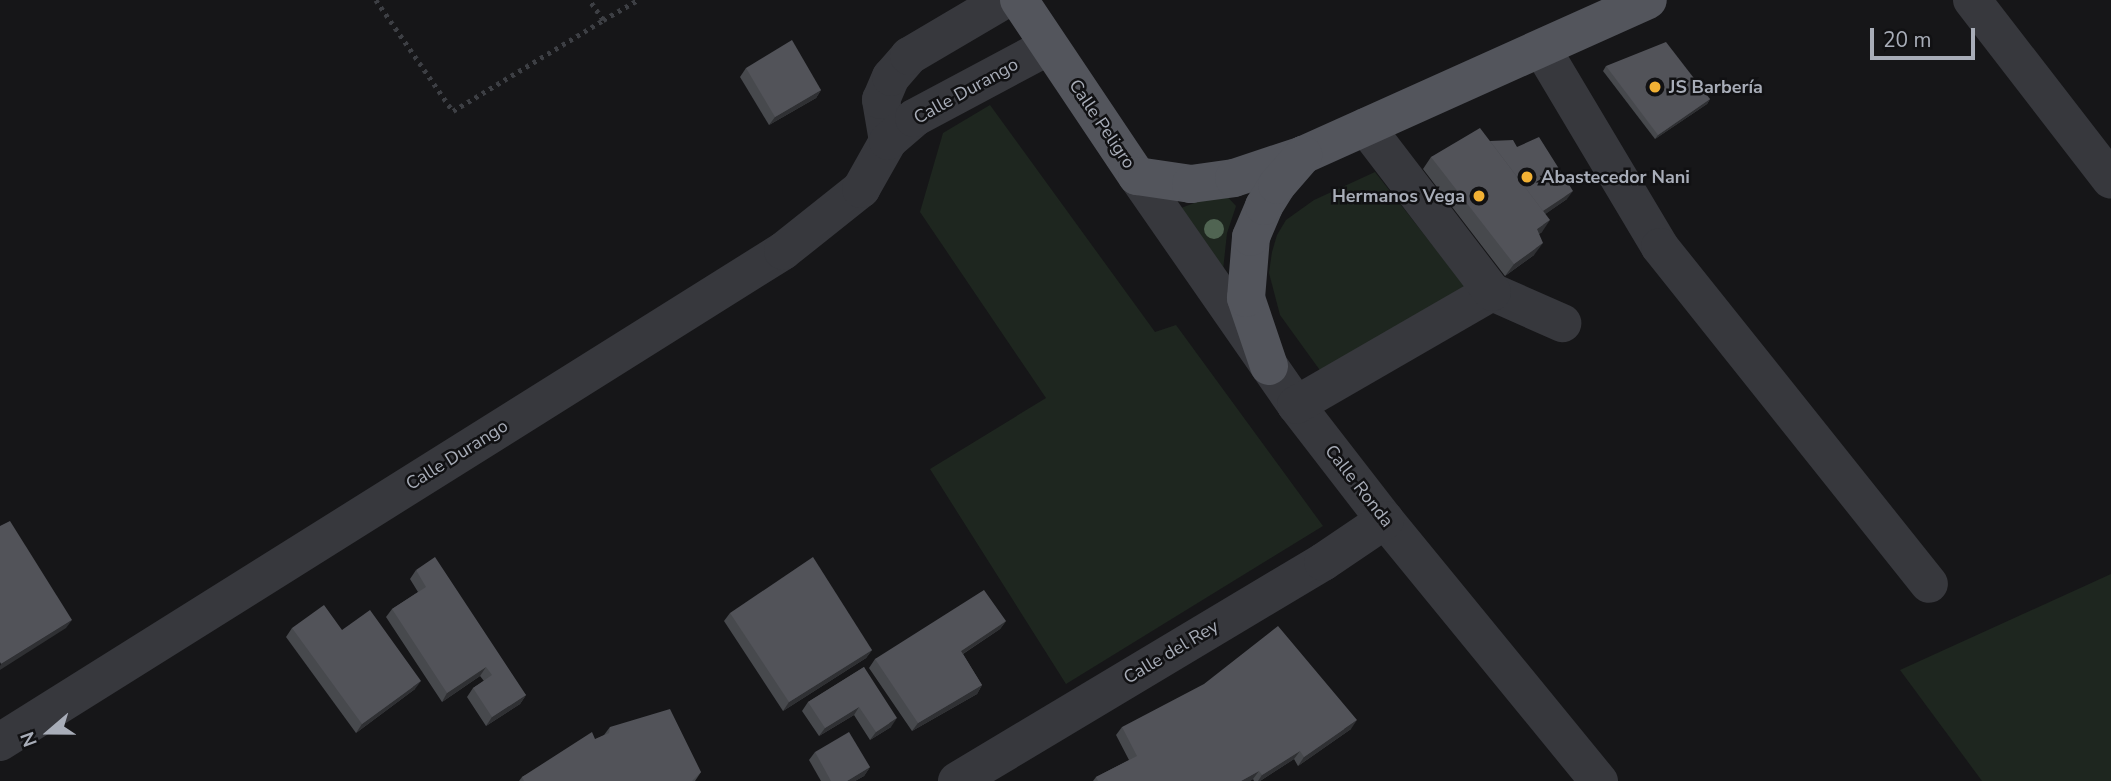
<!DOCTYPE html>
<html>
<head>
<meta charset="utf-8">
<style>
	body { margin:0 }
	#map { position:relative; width:2111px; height:781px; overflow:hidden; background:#161618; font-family:"Nunito Sans",sans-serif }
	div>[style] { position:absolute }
	.green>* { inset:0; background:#1e261f }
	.path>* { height:4.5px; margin-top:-2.25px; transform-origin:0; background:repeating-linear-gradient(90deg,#3d3f44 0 3.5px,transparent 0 8.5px) }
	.minor>* { height:38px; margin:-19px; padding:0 19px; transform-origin:19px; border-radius:19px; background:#37383d }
	.major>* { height:38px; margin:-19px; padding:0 19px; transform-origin:19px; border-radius:19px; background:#53555c }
	.trees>* { width:20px; height:20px; margin:-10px; border-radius:50%; background:#506452 }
	.wall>* { inset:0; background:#47494d }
	.shaded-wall>* { inset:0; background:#2f3033 }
	.building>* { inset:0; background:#525359 }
	.dots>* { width:19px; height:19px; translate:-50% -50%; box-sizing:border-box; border:4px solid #111113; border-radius:50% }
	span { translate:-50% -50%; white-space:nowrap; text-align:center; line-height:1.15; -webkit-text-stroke:5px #111113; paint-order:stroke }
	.poi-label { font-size:18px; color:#a8adb8; font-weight:700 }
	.left { translate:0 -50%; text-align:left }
	.right { translate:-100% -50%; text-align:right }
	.street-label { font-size:18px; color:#a8adb8 }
	.north { position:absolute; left:14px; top:697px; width:70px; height:70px; -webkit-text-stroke:5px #111113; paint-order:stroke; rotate:250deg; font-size:19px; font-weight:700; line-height:28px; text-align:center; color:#a8adb8 }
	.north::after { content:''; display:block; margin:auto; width:24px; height:32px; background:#a8adb8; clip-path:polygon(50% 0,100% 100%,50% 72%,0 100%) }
	.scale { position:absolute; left:1870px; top:28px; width:105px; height:32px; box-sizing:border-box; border:4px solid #a8adb8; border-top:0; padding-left:9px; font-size:21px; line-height:24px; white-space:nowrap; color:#a8adb8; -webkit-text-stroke:5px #111113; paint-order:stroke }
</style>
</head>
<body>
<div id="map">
	<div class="green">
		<i style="clip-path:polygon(990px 105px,1155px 332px,1176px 325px,1323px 526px,1066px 684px,930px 469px,1046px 398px,920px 212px,943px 133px)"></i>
		<i style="clip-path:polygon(1375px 172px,1472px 295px,1327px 380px,1280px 315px,1269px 273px,1272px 252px,1277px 235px,1286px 220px,1314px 200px)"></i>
		<i style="clip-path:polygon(1223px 192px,1236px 206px,1227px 233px,1221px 289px,1168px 213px)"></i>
		<i style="clip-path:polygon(2111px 574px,2111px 781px,1982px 781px,1900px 670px)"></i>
	</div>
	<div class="path">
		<i style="left:376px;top:0;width:135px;rotate:55.3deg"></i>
		<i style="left:453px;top:111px;width:175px;rotate:-31.2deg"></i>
		<i style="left:603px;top:20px;width:24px;rotate:-125deg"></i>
		<i style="left:603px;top:20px;width:39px;rotate:-30deg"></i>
	</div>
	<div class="minor">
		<i style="left:1972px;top:0;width:227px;rotate:52.3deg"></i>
		<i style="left:1542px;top:49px;width:230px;rotate:59.2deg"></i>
		<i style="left:1660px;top:247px;width:431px;rotate:51.4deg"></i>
		<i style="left:888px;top:141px;width:42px;rotate:-99.7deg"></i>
		<i style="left:881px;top:100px;width:25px;rotate:-67deg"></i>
		<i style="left:891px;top:77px;width:28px;rotate:-49deg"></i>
		<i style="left:909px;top:56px;width:110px;rotate:-30.5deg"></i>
		<i style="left:1137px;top:176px;width:279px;rotate:55.2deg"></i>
		<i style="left:1296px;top:405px;width:145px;rotate:52.3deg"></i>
		<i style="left:1385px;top:520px;width:338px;rotate:50.7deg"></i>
		<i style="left:1492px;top:292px;width:77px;rotate:23.9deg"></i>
		<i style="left:1296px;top:405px;width:226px;rotate:-30deg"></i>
		<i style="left:1492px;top:292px;width:208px;rotate:-127.4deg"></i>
		<i style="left:0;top:742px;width:924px;rotate:-32.09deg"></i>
		<i style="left:783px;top:251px;width:100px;rotate:-38.5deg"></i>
		<i style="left:861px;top:189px;width:55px;rotate:-60.6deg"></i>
		<i style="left:888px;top:141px;width:35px;rotate:-41deg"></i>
		<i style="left:914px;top:118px;width:153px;rotate:-28.1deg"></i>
		<i style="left:957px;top:781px;width:427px;rotate:-30.9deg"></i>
		<i style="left:1323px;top:562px;width:75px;rotate:-34.1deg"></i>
	</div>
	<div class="major">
		<i style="left:1019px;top:0;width:212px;rotate:56.2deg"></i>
		<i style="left:1137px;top:176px;width:55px;rotate:8.4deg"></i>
		<i style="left:1191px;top:184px;width:43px;rotate:-7.9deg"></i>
		<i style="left:1234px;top:178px;width:73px;rotate:-18.4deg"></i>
		<i style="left:1303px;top:155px;width:378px;rotate:-24.2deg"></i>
		<i style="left:1269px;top:366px;width:72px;rotate:-108.7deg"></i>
		<i style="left:1246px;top:298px;width:61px;rotate:-85.3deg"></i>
		<i style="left:1251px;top:237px;width:34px;rotate:-67deg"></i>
		<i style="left:1264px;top:206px;width:25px;rotate:-58deg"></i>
		<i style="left:1277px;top:185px;width:40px;rotate:-49deg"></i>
	</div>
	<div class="trees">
		<i style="left:1214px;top:229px"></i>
	</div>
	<div class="wall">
		<i style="clip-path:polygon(1606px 66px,1710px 99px,1707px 104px,1655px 139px,1603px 71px)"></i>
		<i style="clip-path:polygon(746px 68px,821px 90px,816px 98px,769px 125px,740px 77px)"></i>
		<i style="clip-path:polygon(1490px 141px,1517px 147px,1567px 199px,1545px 214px,1542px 232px,1539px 234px,1534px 255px,1505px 276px,1423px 169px,1431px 157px)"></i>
		<i style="clip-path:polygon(416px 570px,526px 695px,520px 704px,486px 726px,467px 697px,473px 688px,484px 681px,480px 676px,442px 702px,386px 617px,392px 609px,418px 592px,410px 579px)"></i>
		<i style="clip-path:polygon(730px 613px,872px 650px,866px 658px,783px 711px,724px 621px)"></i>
		<i style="clip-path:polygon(1006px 621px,1000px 629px,963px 654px,982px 685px,977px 694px,912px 731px,869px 668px,875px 659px)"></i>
		<i style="clip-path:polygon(292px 628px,342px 630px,415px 689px,356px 733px,286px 637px)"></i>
		<i style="clip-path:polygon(864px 667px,891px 727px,870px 740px,854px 715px,819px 736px,802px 711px,808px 702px)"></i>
		<i style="clip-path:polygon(610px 727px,701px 772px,695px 781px,519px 781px,522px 777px,604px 735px)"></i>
		<i style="clip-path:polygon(1122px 727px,1351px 729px,1298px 766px,1294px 759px,1260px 781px,1254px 781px,1253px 779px,1250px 781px,1093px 781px,1096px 777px,1129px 760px,1116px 735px)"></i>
		<i style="clip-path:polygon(815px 752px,870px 767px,864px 776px,855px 781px,821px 781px,809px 760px)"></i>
	</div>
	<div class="shaded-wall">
		<i style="clip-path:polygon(821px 90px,816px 98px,769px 125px,775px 117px)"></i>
		<i style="clip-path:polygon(1710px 99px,1707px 104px,1655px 139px,1658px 135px)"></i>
		<i style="clip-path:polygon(1573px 191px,1567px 199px,1534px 222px,1539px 213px)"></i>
		<i style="clip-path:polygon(1550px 220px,1542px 232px,1529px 241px,1537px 229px)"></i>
		<i style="clip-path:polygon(1543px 243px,1534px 255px,1505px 276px,1514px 264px)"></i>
		<i style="clip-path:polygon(72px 620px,66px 628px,0 670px,0 666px,1px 664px)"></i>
		<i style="clip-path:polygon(1006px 621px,1000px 629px,955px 659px,961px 651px)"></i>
		<i style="clip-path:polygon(872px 650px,866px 658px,783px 711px,789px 702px)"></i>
		<i style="clip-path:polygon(486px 667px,480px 676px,442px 702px,447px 693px)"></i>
		<i style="clip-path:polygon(421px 681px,415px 689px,356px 733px,362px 724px)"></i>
		<i style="clip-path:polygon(982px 685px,977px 694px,912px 731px,918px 723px)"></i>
		<i style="clip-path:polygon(526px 695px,520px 704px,486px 726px,492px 717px)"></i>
		<i style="clip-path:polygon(859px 707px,854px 715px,819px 736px,825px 728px)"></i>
		<i style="clip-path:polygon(897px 718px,891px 727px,870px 740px,876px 732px)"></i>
		<i style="clip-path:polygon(1357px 720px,1351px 729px,1298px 766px,1304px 757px)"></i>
		<i style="clip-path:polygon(1300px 751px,1294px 759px,1260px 781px,1258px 781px,1262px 775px)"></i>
		<i style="clip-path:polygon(870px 767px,864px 776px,855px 781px,847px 781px)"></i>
		<i style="clip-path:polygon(1259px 771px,1253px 779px,1250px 781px,1241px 781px)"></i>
	</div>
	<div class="building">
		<i style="clip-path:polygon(792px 40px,821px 90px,775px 117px,746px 68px)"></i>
		<i style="clip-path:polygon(1666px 42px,1710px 99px,1658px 135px,1606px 66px)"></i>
		<i style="clip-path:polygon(1480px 128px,1550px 220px,1537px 229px,1543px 243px,1514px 264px,1431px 157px)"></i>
		<i style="clip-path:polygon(1539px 137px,1573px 191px,1543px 211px,1490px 141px,1513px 140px,1517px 147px)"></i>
		<i style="clip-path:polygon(10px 521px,72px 620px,1px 664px,0 662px,0 526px)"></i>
		<i style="clip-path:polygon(435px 557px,526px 695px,492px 717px,473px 688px,492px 675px,486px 667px,447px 693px,392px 609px,426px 587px,416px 570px)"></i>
		<i style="clip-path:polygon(813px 557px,872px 650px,789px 702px,730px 613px)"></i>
		<i style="clip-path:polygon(984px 590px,1006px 621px,961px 651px,982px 685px,918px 723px,875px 659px)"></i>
		<i style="clip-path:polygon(324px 605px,342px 630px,370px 610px,421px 681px,362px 724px,292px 628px)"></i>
		<i style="clip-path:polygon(1278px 626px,1357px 720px,1304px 757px,1300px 751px,1262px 775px,1259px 771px,1241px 781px,1098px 781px,1096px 777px,1137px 756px,1122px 727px,1204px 684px)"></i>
		<i style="clip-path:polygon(864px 667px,897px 718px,876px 732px,859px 707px,825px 728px,808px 702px)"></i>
		<i style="clip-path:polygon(670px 709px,701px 772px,692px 781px,524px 781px,522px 777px,592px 732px,595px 739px,609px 733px,610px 727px)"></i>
		<i style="clip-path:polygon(849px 732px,870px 767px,847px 781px,831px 781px,815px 752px)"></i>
	</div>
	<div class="dots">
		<i style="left:1655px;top:87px;background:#f2b134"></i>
		<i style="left:1527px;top:177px;background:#f2b134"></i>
		<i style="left:1479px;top:196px;background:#f2b134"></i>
	</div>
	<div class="poi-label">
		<span class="left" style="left:1669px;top:87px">JS Barbería</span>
		<span class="left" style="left:1541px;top:177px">Abastecedor Nani</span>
		<span class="right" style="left:1465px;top:196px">Hermanos Vega</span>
	</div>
	<div class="street-label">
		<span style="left:966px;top:91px;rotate:-29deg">Calle Durango</span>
		<span style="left:1102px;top:124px;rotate:56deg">Calle Peligro</span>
		<span style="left:457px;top:455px;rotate:-32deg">Calle Durango</span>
		<span style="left:1359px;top:486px;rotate:52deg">Calle Ronda</span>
		<span style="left:1171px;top:652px;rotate:-31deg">Calle del Rey</span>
	</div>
	<div class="north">N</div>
	<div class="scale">20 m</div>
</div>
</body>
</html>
